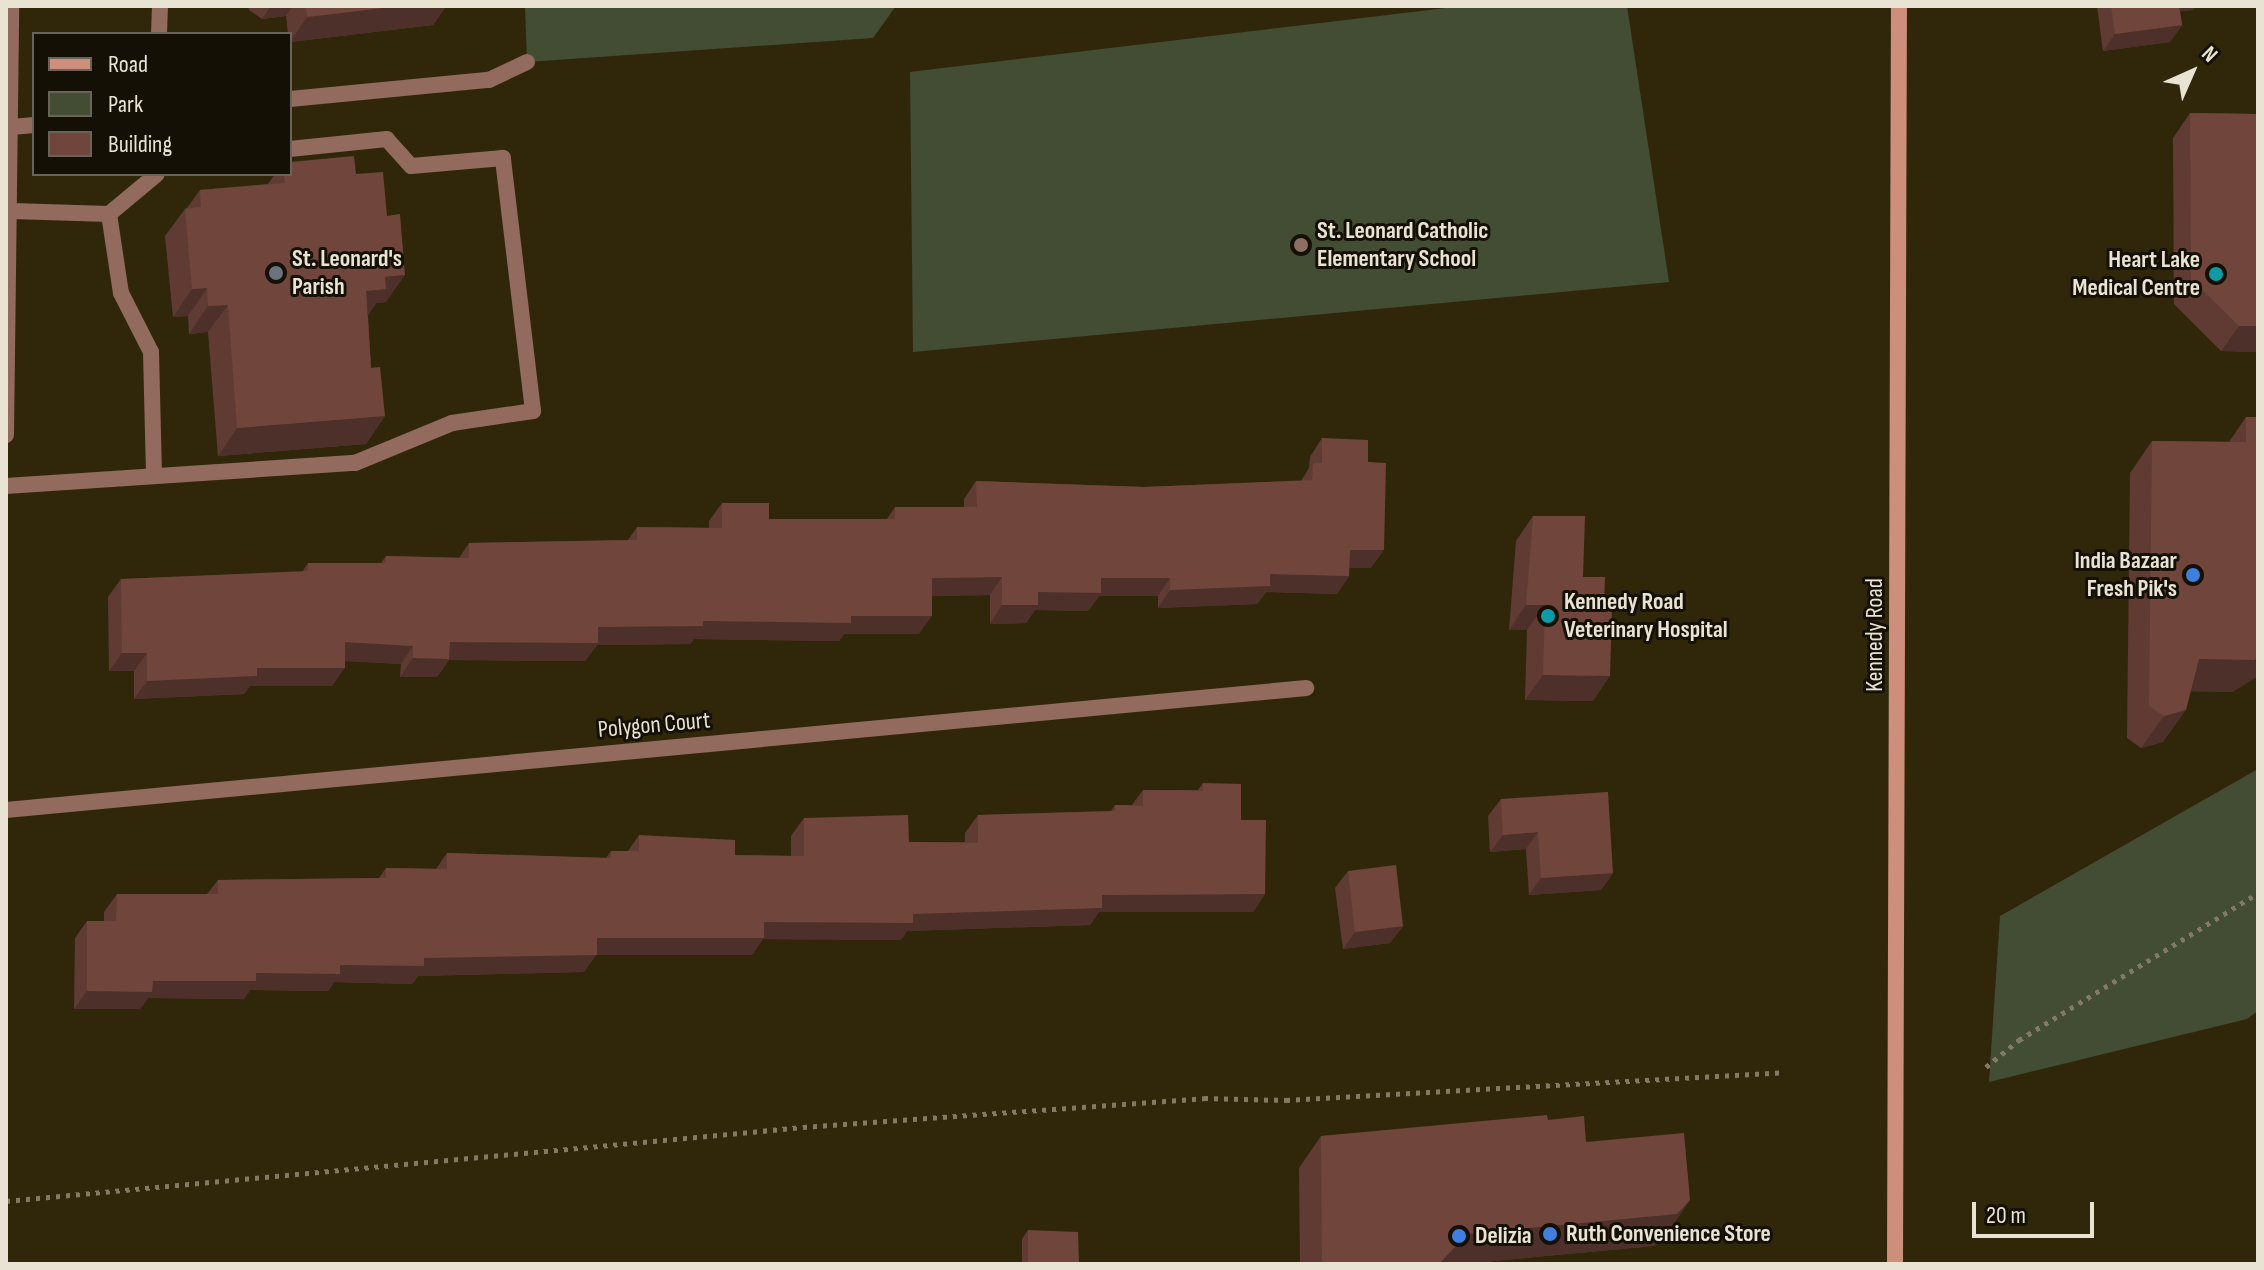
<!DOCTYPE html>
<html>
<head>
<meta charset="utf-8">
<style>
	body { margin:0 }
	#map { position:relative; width:2264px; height:1270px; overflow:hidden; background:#30270b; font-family:"Sofia Sans Condensed",sans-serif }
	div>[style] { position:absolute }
	.green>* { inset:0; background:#424d34 }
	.path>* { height:5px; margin-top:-2.5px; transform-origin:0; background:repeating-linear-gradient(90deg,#827a64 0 4px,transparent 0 10px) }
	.service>* { height:16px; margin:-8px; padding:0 8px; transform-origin:8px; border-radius:8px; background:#926a5e }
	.minor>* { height:16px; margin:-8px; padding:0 8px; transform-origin:8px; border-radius:8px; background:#926a5e }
	.tertiary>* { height:16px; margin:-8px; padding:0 8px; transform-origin:8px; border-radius:8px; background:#926a5e }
	.secondary>* { height:16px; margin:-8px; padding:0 8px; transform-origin:8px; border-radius:8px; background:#ce8e7c }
	.wall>* { inset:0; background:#603b34 }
	.shaded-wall>* { inset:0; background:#4e302a }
	.building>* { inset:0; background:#70453c }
	.dots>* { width:22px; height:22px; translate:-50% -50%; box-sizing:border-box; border:4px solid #151006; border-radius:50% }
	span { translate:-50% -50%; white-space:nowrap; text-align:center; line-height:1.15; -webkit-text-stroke:6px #151006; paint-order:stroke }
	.poi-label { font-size:24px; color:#e9e3d3; font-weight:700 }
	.left { translate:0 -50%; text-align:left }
	.right { translate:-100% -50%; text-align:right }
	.street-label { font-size:24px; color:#e9e3d3 }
	.frame { position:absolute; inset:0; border:8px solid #e9e3d3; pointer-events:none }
	.legend { position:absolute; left:32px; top:32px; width:260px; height:144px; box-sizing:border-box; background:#151006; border:2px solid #6a6458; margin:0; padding:10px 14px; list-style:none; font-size:24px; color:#e9e3d3 }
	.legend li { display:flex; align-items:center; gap:16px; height:40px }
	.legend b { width:40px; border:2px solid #6a6458 }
	.north { position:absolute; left:2152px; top:32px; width:80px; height:80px; -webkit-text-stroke:6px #151006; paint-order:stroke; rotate:45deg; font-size:22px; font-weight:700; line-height:32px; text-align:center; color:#e9e3d3 }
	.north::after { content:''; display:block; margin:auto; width:28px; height:36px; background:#e9e3d3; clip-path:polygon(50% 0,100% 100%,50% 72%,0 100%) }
	.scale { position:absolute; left:1972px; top:1202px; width:122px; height:36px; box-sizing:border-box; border:4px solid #e9e3d3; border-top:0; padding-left:10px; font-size:24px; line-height:28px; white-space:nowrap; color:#e9e3d3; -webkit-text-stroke:6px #151006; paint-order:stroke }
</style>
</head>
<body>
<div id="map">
	<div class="green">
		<i style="clip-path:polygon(525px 6px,896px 6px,873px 38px,527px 62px)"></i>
		<i style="clip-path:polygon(1463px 6px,1627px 6px,1669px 282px,913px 352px,910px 72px)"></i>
		<i style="clip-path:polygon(2258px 769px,2258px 1011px,2247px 1019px,1989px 1082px,2000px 916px)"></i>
	</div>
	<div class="path">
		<i style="left:1986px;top:1067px;width:43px;rotate:-39.3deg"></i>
		<i style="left:2019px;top:1040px;width:281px;rotate:-31.6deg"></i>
		<i style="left:6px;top:1201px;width:800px;rotate:-5.3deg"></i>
		<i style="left:803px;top:1127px;width:402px;rotate:-4.1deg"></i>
		<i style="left:1204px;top:1098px;width:82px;rotate:1.4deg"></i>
		<i style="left:1286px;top:1100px;width:496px;rotate:-3.2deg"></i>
	</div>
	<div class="service">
		<i style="left:159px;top:34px;width:28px;rotate:-88deg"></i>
		<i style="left:290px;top:99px;width:200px;rotate:-5.5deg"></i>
		<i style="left:489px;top:80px;width:42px;rotate:-25.3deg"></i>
		<i style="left:12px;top:127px;width:22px;rotate:-5deg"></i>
		<i style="left:12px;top:211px;width:97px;rotate:1.8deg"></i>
		<i style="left:109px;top:214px;width:62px;rotate:-39.8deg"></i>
		<i style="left:109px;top:214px;width:80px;rotate:81.4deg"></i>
		<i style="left:121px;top:293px;width:66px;rotate:63deg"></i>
		<i style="left:151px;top:352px;width:124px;rotate:88.6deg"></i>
		<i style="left:6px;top:486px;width:350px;rotate:-3.8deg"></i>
		<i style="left:355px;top:463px;width:105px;rotate:-22.4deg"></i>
		<i style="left:452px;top:423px;width:82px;rotate:-8.4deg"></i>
		<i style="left:533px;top:411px;width:255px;rotate:-96.8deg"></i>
		<i style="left:503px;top:158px;width:92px;rotate:175deg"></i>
		<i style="left:411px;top:166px;width:36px;rotate:-132deg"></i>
		<i style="left:387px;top:139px;width:98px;rotate:174.1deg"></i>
	</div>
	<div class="minor">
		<i style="left:6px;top:810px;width:1306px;rotate:-5.36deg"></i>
	</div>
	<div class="tertiary">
		<i style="left:6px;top:435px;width:429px;rotate:-89.3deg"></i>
	</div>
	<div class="secondary">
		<i style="left:1895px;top:1264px;width:1258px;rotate:-89.82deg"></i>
	</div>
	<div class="wall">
		<i style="clip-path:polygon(248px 6px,446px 6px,433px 25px,290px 42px,290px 34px,288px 34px,286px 16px,262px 19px,249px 10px)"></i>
		<i style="clip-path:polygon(2097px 6px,2196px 6px,2193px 10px,2180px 11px,2182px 25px,2170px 42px,2103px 51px)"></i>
		<i style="clip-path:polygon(2190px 113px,2258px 114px,2258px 352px,2221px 351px,2174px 304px,2173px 138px)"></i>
		<i style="clip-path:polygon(275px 174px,356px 174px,386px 302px,376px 303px,368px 315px,371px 368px,385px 416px,366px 444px,218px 456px,208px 332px,189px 334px,188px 316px,173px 317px,165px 236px,185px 209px,187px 208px,200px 190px,268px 184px)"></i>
		<i style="clip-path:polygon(2246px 417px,2258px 417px,2258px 676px,2232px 692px,2191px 691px,2163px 742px,2141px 748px,2127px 738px,2130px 473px,2152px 441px,2229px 442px)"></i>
		<i style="clip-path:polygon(1322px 438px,1368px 462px,1371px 568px,1349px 568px,1349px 576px,1337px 594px,1266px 592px,1257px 604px,1158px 608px,1158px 596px,1099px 596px,1088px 611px,1035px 610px,1026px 623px,990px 624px,990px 595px,932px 596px,919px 634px,844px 634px,839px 641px,694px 639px,690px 644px,597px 645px,585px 661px,449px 660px,437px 677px,400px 677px,401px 664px,345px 661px,332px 686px,250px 686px,244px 694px,134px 699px,134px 671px,109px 671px,108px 597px,121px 579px,302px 572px,308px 563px,381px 563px,386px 556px,459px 558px,469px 543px,628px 540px,637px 527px,709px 528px,709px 521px,722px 503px,769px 519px,887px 519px,895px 507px,964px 507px,964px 499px,976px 481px,1144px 487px,1301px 481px,1309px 468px,1310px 457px)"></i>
		<i style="clip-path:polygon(1533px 516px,1583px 577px,1604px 609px,1593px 701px,1525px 700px,1527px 630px,1509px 630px,1516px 541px)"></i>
		<i style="clip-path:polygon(1203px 783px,1241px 820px,1265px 894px,1253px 912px,1099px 912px,1090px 925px,907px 931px,901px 940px,763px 939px,752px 955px,596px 955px,584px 972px,418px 976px,412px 984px,334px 982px,328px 991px,250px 990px,244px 999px,148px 998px,140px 1009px,74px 1009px,75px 938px,87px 921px,104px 921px,104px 912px,117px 894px,207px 894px,218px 880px,379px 878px,386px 868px,436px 869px,447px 853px,606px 858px,611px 851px,628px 851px,639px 835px,735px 855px,791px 856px,791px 836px,804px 818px,909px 842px,965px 842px,965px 833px,978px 815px,1111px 811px,1115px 805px,1132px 805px,1143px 790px,1198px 790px)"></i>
		<i style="clip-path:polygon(1501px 799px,1613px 873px,1601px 890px,1529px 895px,1526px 849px,1490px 852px,1488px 816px)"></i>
		<i style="clip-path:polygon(1348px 871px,1403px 926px,1390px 943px,1343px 949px,1335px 888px)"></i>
		<i style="clip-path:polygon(1548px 1120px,1690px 1200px,1668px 1232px,1654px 1246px,1461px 1264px,1300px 1264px,1299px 1168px,1321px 1136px)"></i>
		<i style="clip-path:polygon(1028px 1230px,1079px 1264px,1022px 1264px,1022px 1239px)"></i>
	</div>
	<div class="shaded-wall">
		<i style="clip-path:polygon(271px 6px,293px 6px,286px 16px,262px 19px)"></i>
		<i style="clip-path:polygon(400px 6px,446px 6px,433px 25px,290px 42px,307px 17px)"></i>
		<i style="clip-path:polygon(2171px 6px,2196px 6px,2193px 10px,2166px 13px)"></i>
		<i style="clip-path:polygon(2182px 25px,2170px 42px,2103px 51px,2115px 34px)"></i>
		<i style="clip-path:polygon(405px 275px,386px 302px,376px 303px,367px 317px,366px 291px,385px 277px)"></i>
		<i style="clip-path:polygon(207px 288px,188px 316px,173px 317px,192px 289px)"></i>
		<i style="clip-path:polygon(228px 305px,208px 332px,189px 334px,208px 306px)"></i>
		<i style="clip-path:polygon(2239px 326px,2258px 326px,2258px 352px,2221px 351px)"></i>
		<i style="clip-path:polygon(385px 416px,366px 444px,218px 456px,237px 428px)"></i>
		<i style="clip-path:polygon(1350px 550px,1384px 550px,1371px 568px,1337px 568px)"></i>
		<i style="clip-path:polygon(1270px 574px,1349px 576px,1337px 594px,1266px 592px,1257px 604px,1158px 608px,1170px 590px)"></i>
		<i style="clip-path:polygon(1002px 577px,990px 595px,919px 596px,932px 578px)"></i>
		<i style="clip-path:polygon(1101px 578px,1170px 578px,1158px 596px,1099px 596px,1088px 611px,1035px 610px,1026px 623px,990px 624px,1002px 605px,1038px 592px)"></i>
		<i style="clip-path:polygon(1526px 605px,1545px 605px,1527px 630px,1509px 630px)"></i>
		<i style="clip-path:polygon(851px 616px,932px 616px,919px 634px,844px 634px,839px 641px,694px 639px,690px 644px,596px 645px,585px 661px,449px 660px,437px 677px,400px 677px,413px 658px,450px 642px,598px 627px,703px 621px)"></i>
		<i style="clip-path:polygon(345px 642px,413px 646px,401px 664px,332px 660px)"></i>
		<i style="clip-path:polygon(122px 653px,147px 653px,134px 671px,109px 671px)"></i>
		<i style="clip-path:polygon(2258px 658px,2258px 676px,2232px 692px,2177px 691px,2199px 659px)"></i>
		<i style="clip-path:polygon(257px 668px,345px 668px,332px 686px,250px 686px,244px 694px,134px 699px,147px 681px)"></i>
		<i style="clip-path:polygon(1543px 675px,1610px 676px,1593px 701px,1525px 700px)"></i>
		<i style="clip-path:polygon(2186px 710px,2163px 742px,2141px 748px,2164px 716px)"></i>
		<i style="clip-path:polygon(1538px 832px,1526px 849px,1490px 852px,1503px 835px)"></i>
		<i style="clip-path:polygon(1613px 873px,1601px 890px,1529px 895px,1541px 878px)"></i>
		<i style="clip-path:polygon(1265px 894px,1253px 912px,1099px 912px,1090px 925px,907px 931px,901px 940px,763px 939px,752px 955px,596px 955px,584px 972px,418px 976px,412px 984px,334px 982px,328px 991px,250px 990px,244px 999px,148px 998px,140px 1009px,74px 1009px,87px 991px,153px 981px,424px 958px,597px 938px,764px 922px,913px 914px,1102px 895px)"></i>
		<i style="clip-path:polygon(1403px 926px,1390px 943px,1343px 949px,1355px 932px)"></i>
		<i style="clip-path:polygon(1690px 1200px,1668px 1232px,1654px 1246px,1461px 1264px,1439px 1264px,1467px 1234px)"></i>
	</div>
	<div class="building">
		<i style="clip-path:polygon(306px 6px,400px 6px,307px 17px)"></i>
		<i style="clip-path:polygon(2111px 6px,2179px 6px,2182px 25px,2115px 34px)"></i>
		<i style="clip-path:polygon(2190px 113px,2258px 114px,2258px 326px,2239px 326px,2191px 279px)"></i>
		<i style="clip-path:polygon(354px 156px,356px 174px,383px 172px,387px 216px,400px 214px,405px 275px,385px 277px,386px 289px,366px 291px,371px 368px,380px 367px,385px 416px,237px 428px,228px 305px,208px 306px,207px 288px,192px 289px,185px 209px,201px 207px,200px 190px,285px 183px,284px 174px,290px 174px,290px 162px)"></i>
		<i style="clip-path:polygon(2246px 417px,2258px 417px,2258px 658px,2254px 660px,2199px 659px,2186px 710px,2164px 716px,2149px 706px,2152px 441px,2246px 442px)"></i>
		<i style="clip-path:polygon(1322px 438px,1368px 440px,1368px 462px,1386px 463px,1384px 550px,1350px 550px,1349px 576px,1270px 574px,1270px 586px,1170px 590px,1170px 578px,1101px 578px,1101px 593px,1038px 592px,1038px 605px,1002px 605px,1002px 577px,932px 578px,932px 616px,851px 616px,851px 623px,703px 621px,703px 626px,598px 627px,598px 643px,450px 642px,449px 659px,413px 658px,413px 646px,345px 642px,345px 668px,257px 668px,257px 676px,147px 681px,147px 653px,122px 653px,121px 579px,308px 571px,308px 563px,385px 563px,386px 556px,469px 558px,469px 543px,637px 540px,637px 527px,722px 528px,722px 503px,769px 503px,769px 519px,895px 519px,895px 507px,977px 507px,976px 481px,1144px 487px,1312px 480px,1313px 463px,1322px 463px)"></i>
		<i style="clip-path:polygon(1533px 516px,1585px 516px,1583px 577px,1605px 577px,1604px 609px,1612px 609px,1610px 676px,1543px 675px,1545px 605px,1526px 605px)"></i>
		<i style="clip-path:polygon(1203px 783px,1241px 784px,1241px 820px,1266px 820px,1265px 894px,1102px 895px,1102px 908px,913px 914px,913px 923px,764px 922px,764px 938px,597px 938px,597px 955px,424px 958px,424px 966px,340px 965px,340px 974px,256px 973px,256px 981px,153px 981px,152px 992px,87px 991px,87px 921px,116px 921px,117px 894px,218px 894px,218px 880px,386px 878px,386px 868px,447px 869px,447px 853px,611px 858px,611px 851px,639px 851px,639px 835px,735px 840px,735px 855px,804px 856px,804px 818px,908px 815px,909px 842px,978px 843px,978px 815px,1115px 811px,1115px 805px,1143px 806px,1143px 790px,1203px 791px)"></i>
		<i style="clip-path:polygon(1608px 792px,1613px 873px,1541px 878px,1538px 832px,1503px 835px,1501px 799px)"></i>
		<i style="clip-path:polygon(1396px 865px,1403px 926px,1355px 932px,1348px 871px)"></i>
		<i style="clip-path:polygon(1547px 1115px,1548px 1120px,1584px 1116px,1586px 1142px,1684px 1133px,1690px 1200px,1677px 1214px,1467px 1234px,1439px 1264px,1322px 1264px,1321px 1136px)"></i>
		<i style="clip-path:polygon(1028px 1230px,1078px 1232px,1079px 1264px,1028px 1264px)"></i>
	</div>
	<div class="dots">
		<i style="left:1301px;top:245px;background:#8d6e63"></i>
		<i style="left:276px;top:273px;background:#6b7280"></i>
		<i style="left:2216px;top:274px;background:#0f9aa8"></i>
		<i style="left:2193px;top:575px;background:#3f7fe0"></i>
		<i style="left:1548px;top:616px;background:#0f9aa8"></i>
		<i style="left:1550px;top:1234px;background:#3f7fe0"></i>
		<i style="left:1459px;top:1236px;background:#3f7fe0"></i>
	</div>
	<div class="poi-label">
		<span class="left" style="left:1317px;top:245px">St. Leonard Catholic<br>Elementary School</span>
		<span class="left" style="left:292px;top:273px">St. Leonard's<br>Parish</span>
		<span class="right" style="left:2200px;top:274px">Heart Lake<br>Medical Centre</span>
		<span class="right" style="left:2177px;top:575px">India Bazaar<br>Fresh Pik's</span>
		<span class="left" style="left:1564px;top:616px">Kennedy Road<br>Veterinary Hospital</span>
		<span class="left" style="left:1566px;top:1234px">Ruth Convenience Store</span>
		<span class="left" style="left:1475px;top:1236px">Delizia</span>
	</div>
	<div class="street-label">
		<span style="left:1875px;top:635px;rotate:-90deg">Kennedy Road</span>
		<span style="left:654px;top:725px;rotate:-5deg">Polygon Court</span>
	</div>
	<div class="frame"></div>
	<ul class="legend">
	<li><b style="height:10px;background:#ce8e7c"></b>Road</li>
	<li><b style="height:22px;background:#424d34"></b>Park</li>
	<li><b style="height:22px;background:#70453c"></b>Building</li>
	</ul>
	<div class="north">N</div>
	<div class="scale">20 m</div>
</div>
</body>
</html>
